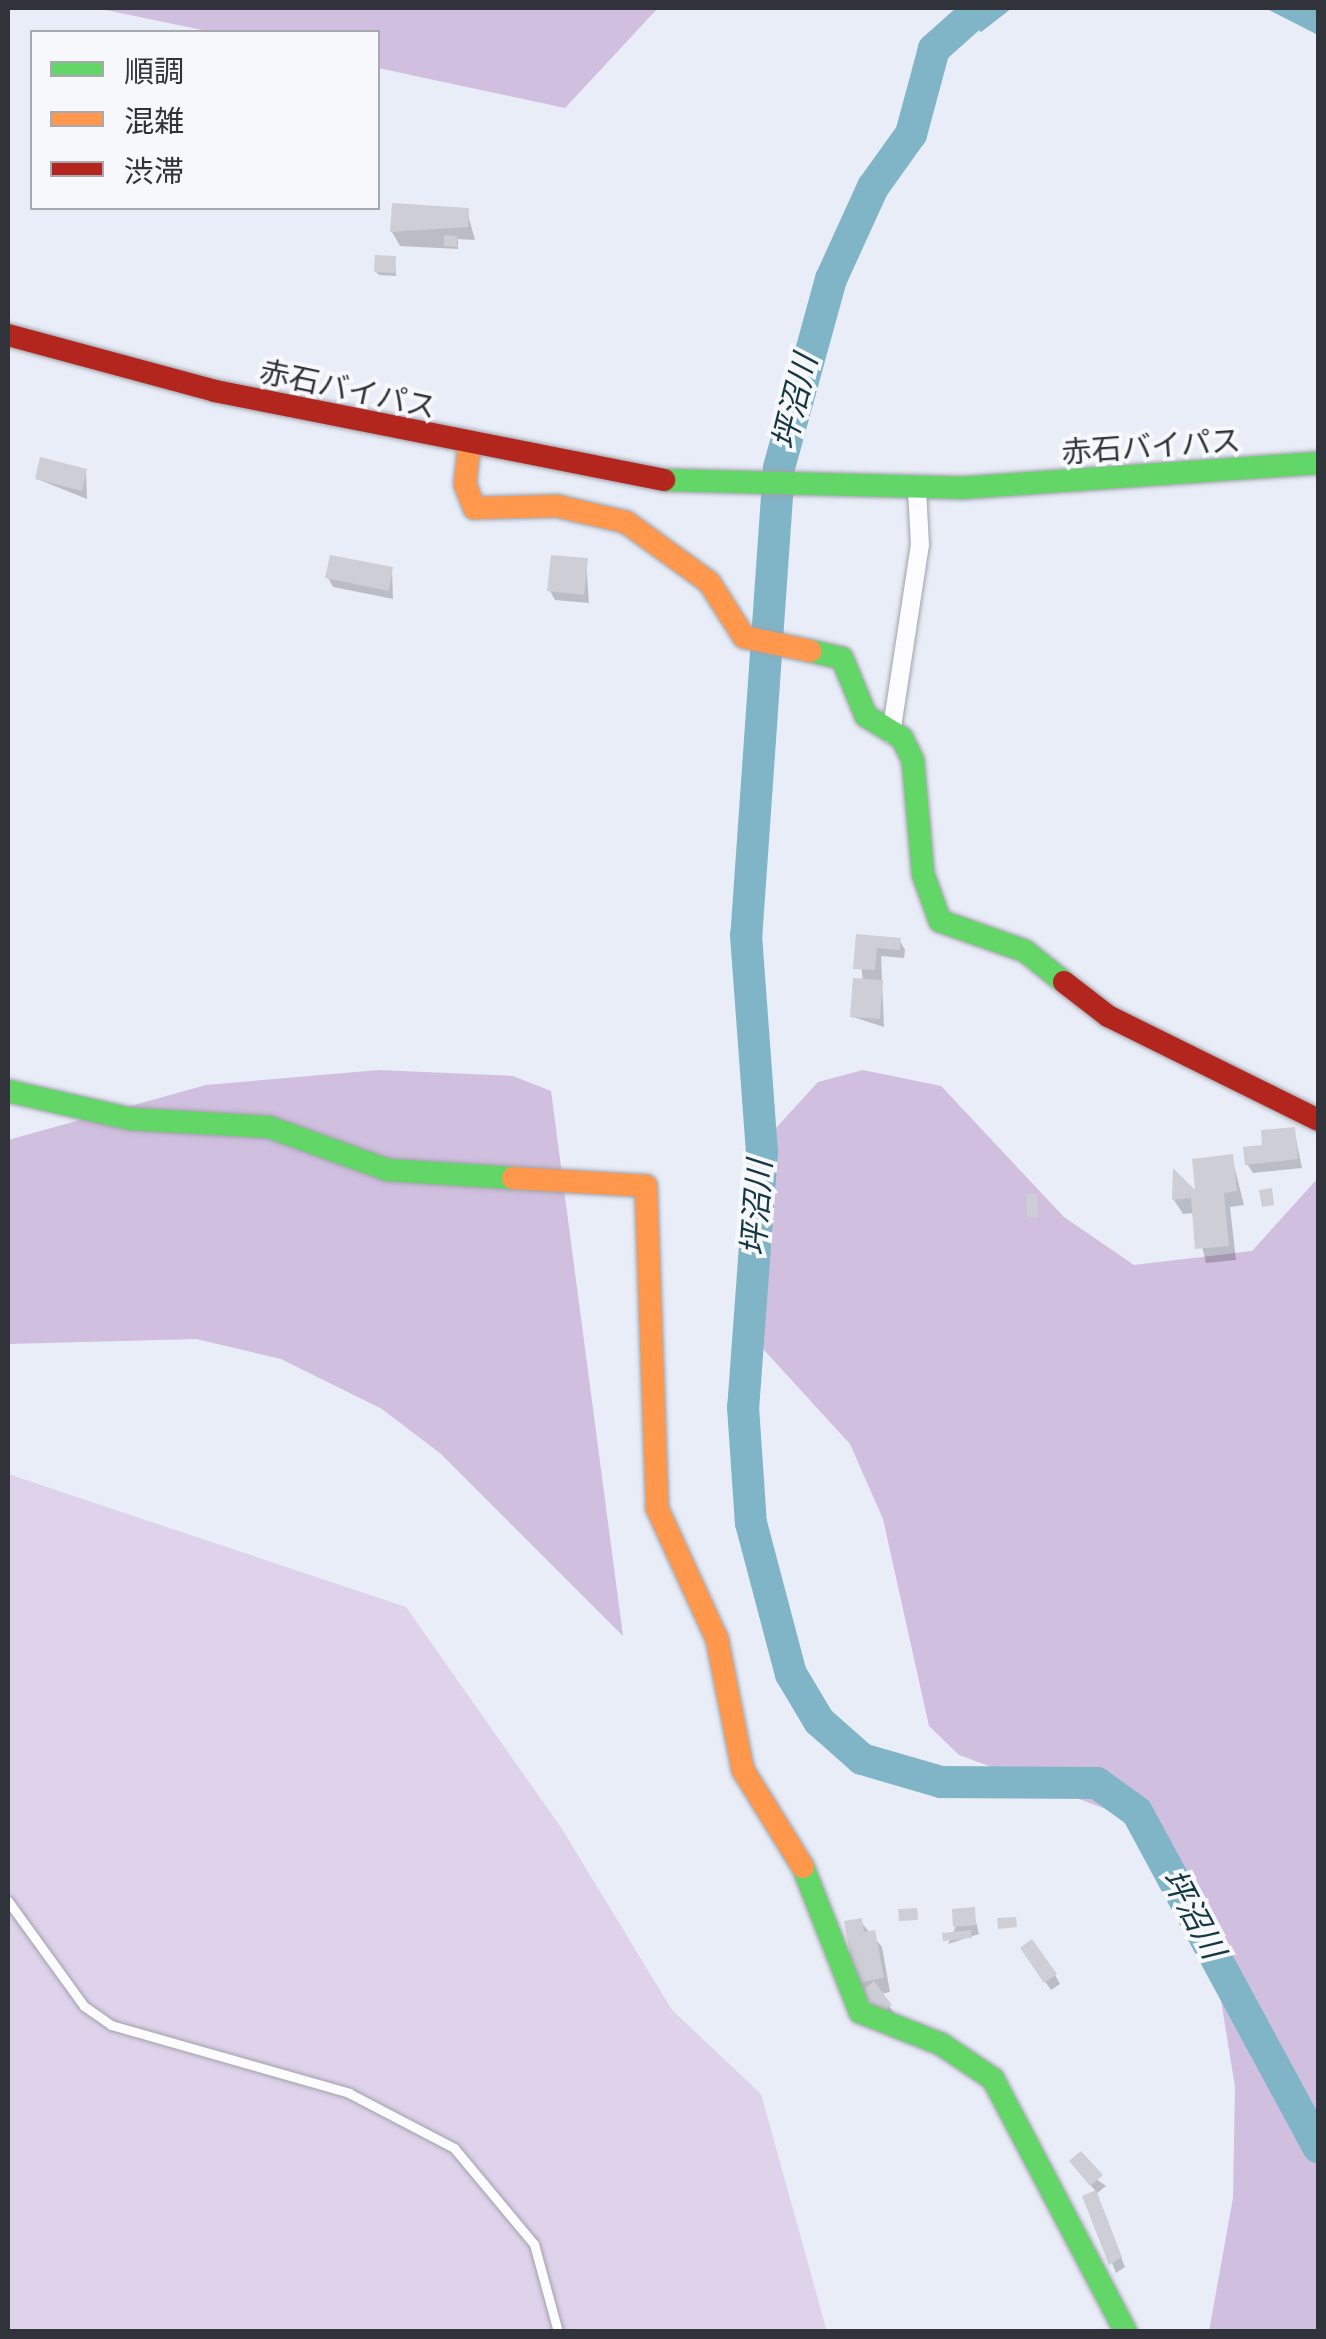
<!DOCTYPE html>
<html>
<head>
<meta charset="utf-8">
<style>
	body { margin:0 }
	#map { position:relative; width:1326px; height:2339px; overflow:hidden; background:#e9edf7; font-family:Merriweather,"Noto Sans JP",serif }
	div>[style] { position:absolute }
	.green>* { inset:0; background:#dfd2eb }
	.forest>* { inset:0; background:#d0bfdf }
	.water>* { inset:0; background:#7fb5c6 }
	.shadow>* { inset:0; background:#0003 }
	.river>* { height:32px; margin:-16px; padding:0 16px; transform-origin:16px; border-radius:16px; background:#7fb5c6 }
	.building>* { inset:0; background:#cdced6 }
	.roads { filter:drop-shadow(0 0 2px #9fa2a9) drop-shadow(0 0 2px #9fa2a9) }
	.lane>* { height:9px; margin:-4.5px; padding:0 4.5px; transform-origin:4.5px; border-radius:4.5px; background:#fcfcfe }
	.street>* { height:18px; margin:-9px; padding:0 9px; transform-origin:9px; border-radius:9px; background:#fcfcfe }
	.fast>* { height:22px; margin:-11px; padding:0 11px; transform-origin:11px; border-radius:11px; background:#63d668 }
	.slow>* { height:22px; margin:-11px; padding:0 11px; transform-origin:11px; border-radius:11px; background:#ff974d }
	.jam>* { height:22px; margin:-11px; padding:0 11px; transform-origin:11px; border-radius:11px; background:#b3261e }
	span { translate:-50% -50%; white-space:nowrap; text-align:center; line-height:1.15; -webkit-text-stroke:8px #f7f8fc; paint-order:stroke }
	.street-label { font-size:30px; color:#30333a }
	.water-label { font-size:32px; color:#153943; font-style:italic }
	.frame { position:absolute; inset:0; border:10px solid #30333a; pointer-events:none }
	.legend { position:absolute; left:30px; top:30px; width:350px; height:180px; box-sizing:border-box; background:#f7f8fc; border:2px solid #a7a9ae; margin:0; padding:12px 18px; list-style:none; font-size:30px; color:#30333a }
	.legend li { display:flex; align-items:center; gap:20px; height:50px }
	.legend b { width:50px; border:2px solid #a7a9ae }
</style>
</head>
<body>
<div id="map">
	<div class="green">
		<i style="clip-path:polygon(8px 1474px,406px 1607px,562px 1829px,672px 2010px,761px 2094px,827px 2332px,8px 2332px)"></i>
	</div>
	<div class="forest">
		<i style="clip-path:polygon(96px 8px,658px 8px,565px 108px,378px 68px,378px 32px,212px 32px)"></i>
		<i style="clip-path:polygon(379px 1070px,513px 1076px,551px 1091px,623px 1636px,441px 1454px,382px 1409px,281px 1359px,196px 1339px,8px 1344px,8px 1140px,206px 1085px)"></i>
		<i style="clip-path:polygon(863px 1070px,941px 1086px,1064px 1217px,1134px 1265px,1252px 1251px,1318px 1178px,1318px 2331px,1209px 2331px,1233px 2198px,1235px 2087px,1207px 1913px,1171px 1847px,1117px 1813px,959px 1755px,929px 1726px,883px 1519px,850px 1444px,753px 1338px,739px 1227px,776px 1128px,818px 1082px)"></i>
	</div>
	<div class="water">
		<i style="clip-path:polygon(955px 8px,1012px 8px,981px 32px)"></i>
		<i style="clip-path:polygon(1265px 8px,1318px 8px,1318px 35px)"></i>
	</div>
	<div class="shadow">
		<i style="clip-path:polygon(467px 211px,475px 240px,458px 239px,458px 249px,400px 246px,392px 232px)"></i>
		<i style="clip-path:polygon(395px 258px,396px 276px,379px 275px,376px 272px)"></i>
		<i style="clip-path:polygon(86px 471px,87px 499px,37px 479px)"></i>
		<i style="clip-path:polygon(586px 560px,589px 603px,555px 600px,550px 591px)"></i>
		<i style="clip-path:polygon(392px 570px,393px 599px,333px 587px,328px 578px)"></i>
		<i style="clip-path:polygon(858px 937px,900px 941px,905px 950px,904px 958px,881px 956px,884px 1027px,853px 1017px,863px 981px)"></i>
		<i style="clip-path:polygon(1294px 1129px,1302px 1168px,1253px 1173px,1247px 1164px)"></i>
		<i style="clip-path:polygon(1232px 1157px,1244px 1205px,1230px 1207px,1236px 1260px,1206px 1263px,1194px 1213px,1183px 1214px,1174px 1200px,1175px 1174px,1198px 1196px)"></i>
		<i style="clip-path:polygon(973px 1910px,979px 1934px,948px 1944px,956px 1926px)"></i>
		<i style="clip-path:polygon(860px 1921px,882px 1947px,890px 1992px,881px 1994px,895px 2015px,886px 2022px,858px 1982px)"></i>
		<i style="clip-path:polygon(1028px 1958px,1055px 1975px,1060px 1984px,1051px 1990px)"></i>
		<i style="clip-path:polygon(1072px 2162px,1106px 2186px,1096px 2194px,1125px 2267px,1116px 2273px,1086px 2197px,1097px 2193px)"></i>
	</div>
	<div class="river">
		<i style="left:980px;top:8px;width:62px;rotate:138.3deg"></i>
		<i style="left:934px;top:49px;width:88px;rotate:105.1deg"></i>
		<i style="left:911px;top:134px;width:65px;rotate:125.6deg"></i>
		<i style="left:873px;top:187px;width:101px;rotate:114.5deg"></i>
		<i style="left:831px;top:279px;width:196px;rotate:105.4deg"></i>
		<i style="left:779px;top:468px;width:468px;rotate:94deg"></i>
		<i style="left:746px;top:935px;width:217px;rotate:85.8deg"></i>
		<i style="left:762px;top:1151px;width:257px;rotate:94.2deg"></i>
		<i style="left:743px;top:1407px;width:116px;rotate:86.1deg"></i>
		<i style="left:751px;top:1523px;width:156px;rotate:75.2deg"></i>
		<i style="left:791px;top:1674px;width:55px;rotate:59.2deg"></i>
		<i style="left:819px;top:1721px;width:57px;rotate:41.5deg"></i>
		<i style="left:862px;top:1759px;width:82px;rotate:16.2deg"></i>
		<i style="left:941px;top:1782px;width:156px;rotate:0.4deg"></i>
		<i style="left:1097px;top:1783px;width:49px;rotate:35.9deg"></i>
		<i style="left:1137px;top:1812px;width:381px;rotate:61.6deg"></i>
	</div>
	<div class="building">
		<i style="clip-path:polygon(392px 203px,469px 208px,468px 227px,390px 232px)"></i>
		<i style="clip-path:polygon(444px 235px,457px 236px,457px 247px,444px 246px)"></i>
		<i style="clip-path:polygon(375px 255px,396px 256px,395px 273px,374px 272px)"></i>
		<i style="clip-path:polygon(40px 457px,87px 469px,82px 491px,35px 479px)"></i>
		<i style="clip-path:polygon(330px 555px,393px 567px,389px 591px,325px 578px)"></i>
		<i style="clip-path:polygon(551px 555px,588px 558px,584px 595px,547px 591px)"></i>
		<i style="clip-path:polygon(856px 934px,901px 938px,900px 950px,877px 948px,875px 970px,853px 969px)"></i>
		<i style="clip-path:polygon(853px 978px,883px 980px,880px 1019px,850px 1017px)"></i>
		<i style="clip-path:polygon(1295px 1127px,1298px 1159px,1245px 1165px,1243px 1147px,1262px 1145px,1261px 1130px)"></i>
		<i style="clip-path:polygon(1233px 1154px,1237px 1191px,1224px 1193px,1229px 1246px,1195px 1249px,1191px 1198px,1172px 1200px,1173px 1168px,1195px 1190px,1192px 1159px)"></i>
		<i style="clip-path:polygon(1272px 1188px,1274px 1205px,1262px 1207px,1259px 1190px)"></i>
		<i style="clip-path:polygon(1026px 1194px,1037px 1194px,1038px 1217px,1027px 1217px)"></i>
		<i style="clip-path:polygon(975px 1907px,976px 1925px,953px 1927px,952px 1909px)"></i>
		<i style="clip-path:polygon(917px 1908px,918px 1920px,899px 1921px,898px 1909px)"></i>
		<i style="clip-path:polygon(1016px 1917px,1017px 1927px,998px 1929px,997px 1918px)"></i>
		<i style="clip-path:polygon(862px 1918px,864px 1932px,875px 1930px,884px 1978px,855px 1983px,844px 1921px)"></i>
		<i style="clip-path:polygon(971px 1930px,972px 1938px,943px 1941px,942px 1933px)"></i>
		<i style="clip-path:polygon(1032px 1939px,1057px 1974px,1044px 1983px,1020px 1948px)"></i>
		<i style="clip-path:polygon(874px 1981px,892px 2005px,879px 2014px,862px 1991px)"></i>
		<i style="clip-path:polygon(1081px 2151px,1103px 2175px,1090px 2186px,1069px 2161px)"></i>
		<i style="clip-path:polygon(1096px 2190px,1122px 2257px,1109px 2265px,1082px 2196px)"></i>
	</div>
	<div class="roads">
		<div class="lane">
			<i style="left:8px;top:1901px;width:130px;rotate:54.1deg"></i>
			<i style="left:84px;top:2006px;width:33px;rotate:35deg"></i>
			<i style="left:111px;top:2025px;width:248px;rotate:15.9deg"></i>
			<i style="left:349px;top:2093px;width:119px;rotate:27.6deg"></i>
			<i style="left:454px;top:2148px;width:125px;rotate:50.2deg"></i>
			<i style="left:534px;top:2244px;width:91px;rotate:74.7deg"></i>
		</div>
		<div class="street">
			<i style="left:891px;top:734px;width:191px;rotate:-81.3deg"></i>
			<i style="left:920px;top:545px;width:56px;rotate:-93.1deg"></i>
		</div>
		<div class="fast">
			<i style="left:664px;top:480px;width:297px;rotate:1.5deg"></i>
			<i style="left:961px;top:488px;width:358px;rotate:-4deg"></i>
			<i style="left:811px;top:651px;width:32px;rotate:13deg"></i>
			<i style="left:842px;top:658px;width:63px;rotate:67.5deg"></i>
			<i style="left:866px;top:716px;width:42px;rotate:31.4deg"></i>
			<i style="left:902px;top:738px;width:25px;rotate:64deg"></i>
			<i style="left:913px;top:761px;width:113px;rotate:84.9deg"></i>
			<i style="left:923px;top:874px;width:50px;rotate:70.1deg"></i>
			<i style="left:940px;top:921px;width:90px;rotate:19.4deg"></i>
			<i style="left:1025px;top:951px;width:50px;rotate:38.5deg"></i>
			<i style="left:8px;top:1091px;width:126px;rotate:12.8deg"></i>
			<i style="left:131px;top:1119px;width:138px;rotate:3.3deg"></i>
			<i style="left:269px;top:1127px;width:127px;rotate:19.9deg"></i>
			<i style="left:388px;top:1170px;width:125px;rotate:3.7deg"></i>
			<i style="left:803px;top:1867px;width:156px;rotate:68.5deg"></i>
			<i style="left:860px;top:2012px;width:87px;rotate:21.6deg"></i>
			<i style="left:941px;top:2044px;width:63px;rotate:33.9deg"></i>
			<i style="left:993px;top:2079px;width:286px;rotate:62.3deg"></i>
		</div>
		<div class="slow">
			<i style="left:469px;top:447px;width:37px;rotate:96deg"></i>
			<i style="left:465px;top:484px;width:26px;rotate:69deg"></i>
			<i style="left:474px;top:508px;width:83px;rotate:-1.4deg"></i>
			<i style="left:557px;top:506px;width:71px;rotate:13.1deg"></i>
			<i style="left:626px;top:522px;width:102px;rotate:35.9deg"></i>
			<i style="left:709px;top:582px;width:65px;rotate:57.5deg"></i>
			<i style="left:744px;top:637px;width:68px;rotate:11.8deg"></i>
			<i style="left:513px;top:1178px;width:133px;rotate:3.4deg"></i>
			<i style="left:646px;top:1186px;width:322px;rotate:88deg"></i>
			<i style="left:657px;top:1508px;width:144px;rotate:65.4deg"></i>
			<i style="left:717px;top:1639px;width:134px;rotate:78.8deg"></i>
			<i style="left:743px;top:1770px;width:114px;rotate:58.3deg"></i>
		</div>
		<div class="jam">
			<i style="left:8px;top:335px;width:214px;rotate:15.1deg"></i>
			<i style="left:215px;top:391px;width:458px;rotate:11.2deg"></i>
			<i style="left:1064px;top:982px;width:56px;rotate:37.7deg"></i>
			<i style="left:1108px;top:1016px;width:234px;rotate:26.3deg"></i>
		</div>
	</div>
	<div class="street-label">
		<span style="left:348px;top:389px;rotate:12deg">赤石バイパス</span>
		<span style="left:1151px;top:446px;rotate:-4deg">赤石バイパス</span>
	</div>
	<div class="water-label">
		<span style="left:795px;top:402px;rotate:-76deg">坪沼川</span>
		<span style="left:757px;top:1208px;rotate:-86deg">坪沼川</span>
		<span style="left:1193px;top:1914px;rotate:62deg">坪沼川</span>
	</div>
	<div class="frame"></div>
	<ul class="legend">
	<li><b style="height:12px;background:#63d668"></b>順調</li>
	<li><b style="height:12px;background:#ff974d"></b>混雑</li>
	<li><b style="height:12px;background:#b3261e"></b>渋滞</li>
	</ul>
</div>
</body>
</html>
